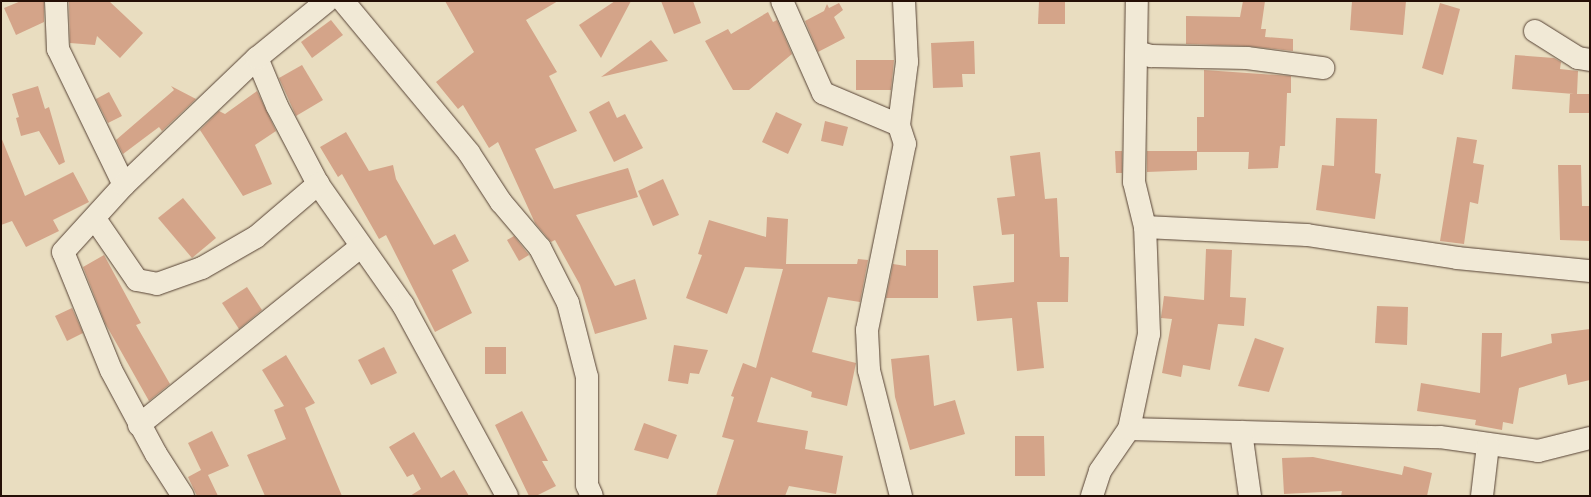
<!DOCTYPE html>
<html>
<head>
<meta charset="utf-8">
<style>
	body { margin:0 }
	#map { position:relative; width:1591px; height:497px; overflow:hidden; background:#e9ddc0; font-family:"Libre Bodoni",serif }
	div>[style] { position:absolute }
	.building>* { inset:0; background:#d4a489 }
	.roads { filter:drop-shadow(0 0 1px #564234) drop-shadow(0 0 1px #564234) }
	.street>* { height:22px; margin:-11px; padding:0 11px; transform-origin:11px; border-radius:11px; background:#f1e9d6 }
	span { translate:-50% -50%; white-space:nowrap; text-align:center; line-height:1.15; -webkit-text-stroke:3px #f1e9d6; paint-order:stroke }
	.frame { position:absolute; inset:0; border:2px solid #250f06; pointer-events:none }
</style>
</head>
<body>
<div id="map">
	<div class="building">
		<i style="clip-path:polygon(21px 1px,44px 1px,44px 22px,16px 35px,4px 8px)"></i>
		<i style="clip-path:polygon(69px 1px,109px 1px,143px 33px,120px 58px,97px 36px,95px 45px,70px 43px)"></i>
		<i style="clip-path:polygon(445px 1px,558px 1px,526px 20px,557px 72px,549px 76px,577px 131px,535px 149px,554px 189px,628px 168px,638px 197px,576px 215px,615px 286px,635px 279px,647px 319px,595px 334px,580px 285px,555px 240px,551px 242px,535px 223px,498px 142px,489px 148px,463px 105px,458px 109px,436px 82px,474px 52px)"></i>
		<i style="clip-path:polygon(615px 1px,631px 1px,601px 58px,579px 25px)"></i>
		<i style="clip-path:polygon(661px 1px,693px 1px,701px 23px,674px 34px)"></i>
		<i style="clip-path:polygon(1039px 1px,1065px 1px,1065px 24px,1038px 24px)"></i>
		<i style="clip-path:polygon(1243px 1px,1265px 1px,1261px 29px,1266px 29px,1265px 37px,1293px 39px,1293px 51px,1247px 46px,1186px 44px,1186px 16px,1240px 17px)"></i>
		<i style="clip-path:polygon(1352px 1px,1406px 1px,1403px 35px,1350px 30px)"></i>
		<i style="clip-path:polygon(839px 3px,843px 10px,834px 17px,845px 38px,818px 52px,805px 21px,824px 11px,827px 4px,829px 8px)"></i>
		<i style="clip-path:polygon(1440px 3px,1460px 9px,1443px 75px,1422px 68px)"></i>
		<i style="clip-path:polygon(768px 12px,773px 22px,777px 20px,792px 54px,749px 90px,733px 90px,705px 41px,728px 29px,731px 34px)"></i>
		<i style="clip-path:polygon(331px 20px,343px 35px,312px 58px,301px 42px)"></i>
		<i style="clip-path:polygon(651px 40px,668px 61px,601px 77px)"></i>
		<i style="clip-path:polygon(974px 41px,975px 74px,962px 74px,963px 87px,933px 88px,931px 43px)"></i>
		<i style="clip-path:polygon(1515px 55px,1554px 58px,1561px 62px,1560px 69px,1578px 71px,1577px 94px,1590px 94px,1590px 113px,1569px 113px,1570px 94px,1574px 94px,1512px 89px)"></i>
		<i style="clip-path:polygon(856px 60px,894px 60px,891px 90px,856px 90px)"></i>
		<i style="clip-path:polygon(302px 65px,323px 100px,296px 116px,279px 78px)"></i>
		<i style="clip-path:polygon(1204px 70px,1291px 76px,1291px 93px,1287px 93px,1285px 146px,1280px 146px,1278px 168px,1248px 169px,1249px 152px,1197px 152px,1197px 117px,1204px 117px)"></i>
		<i style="clip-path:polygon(38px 86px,45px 109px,49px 107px,65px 162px,59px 165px,39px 131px,21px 136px,16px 118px,19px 117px,12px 94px)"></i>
		<i style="clip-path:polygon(171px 86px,196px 99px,162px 131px,159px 127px,123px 154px,116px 140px,174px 90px)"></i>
		<i style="clip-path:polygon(257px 91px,276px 131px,255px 145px,272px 184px,243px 196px,200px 130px,219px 111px,225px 114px)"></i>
		<i style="clip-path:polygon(109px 92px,122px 116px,108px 123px,96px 99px)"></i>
		<i style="clip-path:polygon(609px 101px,617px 118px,625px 114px,643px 148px,614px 162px,589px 112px)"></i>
		<i style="clip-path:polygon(776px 112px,802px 124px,788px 154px,762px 142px)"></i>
		<i style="clip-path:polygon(1336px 118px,1377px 119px,1375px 173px,1381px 174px,1375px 219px,1316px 210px,1322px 165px,1334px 166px)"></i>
		<i style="clip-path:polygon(825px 121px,848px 127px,843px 146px,821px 141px)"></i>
		<i style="clip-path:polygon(346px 132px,369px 171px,393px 165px,396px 179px,434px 245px,455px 234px,469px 261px,452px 270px,472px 313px,435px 332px,386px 235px,379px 239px,342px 174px,338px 177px,320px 147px)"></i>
		<i style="clip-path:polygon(1px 137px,25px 196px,73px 172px,89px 202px,53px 220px,59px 231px,26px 247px,12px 221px,1px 225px)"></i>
		<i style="clip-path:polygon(1457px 137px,1477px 140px,1473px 163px,1484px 165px,1478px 204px,1470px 202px,1464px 244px,1440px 241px)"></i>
		<i style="clip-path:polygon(1115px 151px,1122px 151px,1122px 173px,1116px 173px)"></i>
		<i style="clip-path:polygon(1147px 151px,1197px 151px,1197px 170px,1147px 172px)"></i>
		<i style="clip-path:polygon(1040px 152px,1045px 199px,1057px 198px,1060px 257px,1069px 257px,1068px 302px,1037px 302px,1044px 368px,1017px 371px,1012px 318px,977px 321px,973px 286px,1014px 282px,1014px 234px,1002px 235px,997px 198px,1015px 196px,1010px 156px)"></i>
		<i style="clip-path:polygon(1558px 165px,1581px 165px,1582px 206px,1590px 206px,1590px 241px,1560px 240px)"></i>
		<i style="clip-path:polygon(663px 179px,679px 215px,653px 226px,638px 191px)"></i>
		<i style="clip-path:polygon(183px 198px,216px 238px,192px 258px,158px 218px)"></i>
		<i style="clip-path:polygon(767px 217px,788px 219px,786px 264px,857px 264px,858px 259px,868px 260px,860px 302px,828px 297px,812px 352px,856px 363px,847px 406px,811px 397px,812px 392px,771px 377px,757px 422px,808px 431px,805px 449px,843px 456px,836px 494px,789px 486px,785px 496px,716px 496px,734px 440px,722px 437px,734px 397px,731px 396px,743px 363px,756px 368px,783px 269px,745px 267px,727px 314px,686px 298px,702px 255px,698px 254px,709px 220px,766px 237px)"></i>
		<i style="clip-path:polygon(514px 236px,529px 255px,519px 261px,507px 240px)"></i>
		<i style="clip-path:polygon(1206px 249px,1232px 250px,1230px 297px,1246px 298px,1244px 326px,1218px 324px,1210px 370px,1183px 365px,1181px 377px,1162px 373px,1172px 319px,1161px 318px,1164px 296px,1204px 300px)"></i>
		<i style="clip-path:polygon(906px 250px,938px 250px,938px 298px,886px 298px,893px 264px,906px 266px)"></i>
		<i style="clip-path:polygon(104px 255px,141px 323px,136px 325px,170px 384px,149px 401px,105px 323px,83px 267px)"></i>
		<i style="clip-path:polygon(247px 287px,262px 310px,239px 329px,222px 303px)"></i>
		<i style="clip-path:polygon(1377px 306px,1408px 307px,1407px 345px,1375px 343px)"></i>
		<i style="clip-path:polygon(72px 308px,83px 333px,67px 341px,55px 316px)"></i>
		<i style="clip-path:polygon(1590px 329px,1590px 380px,1568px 385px,1566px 374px,1519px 388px,1513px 424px,1503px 422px,1502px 430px,1475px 425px,1476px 420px,1417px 411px,1421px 383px,1480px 393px,1482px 333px,1502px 333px,1501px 357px,1552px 343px,1551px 334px)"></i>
		<i style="clip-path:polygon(1255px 338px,1284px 348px,1269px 392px,1238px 386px)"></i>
		<i style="clip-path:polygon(674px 345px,708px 350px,699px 374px,690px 373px,688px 384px,668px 381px)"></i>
		<i style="clip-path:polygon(384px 347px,397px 373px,371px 385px,358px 360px)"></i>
		<i style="clip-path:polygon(485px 347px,506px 347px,506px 374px,485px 374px)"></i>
		<i style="clip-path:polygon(286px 355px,315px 403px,305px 408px,342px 496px,265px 496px,247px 455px,286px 439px,274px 410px,284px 406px,262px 370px)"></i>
		<i style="clip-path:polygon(929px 355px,934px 406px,955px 400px,965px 434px,910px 450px,895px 397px,891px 359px)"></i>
		<i style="clip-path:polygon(522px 411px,548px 461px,542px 461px,556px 486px,536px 496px,529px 496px,495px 425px)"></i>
		<i style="clip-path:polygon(644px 423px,677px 435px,668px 459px,634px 450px)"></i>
		<i style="clip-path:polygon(212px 431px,229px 466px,208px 475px,218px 496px,197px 496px,188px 477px,201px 470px,188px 443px)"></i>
		<i style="clip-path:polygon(414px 432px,441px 478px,454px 470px,469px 496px,410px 496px,421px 489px,413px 474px,407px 477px,389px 447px)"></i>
		<i style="clip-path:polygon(1015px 436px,1044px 436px,1045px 476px,1015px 476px)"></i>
		<i style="clip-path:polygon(1313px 457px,1402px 475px,1404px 466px,1432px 473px,1427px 496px,1341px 496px,1342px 491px,1284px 494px,1282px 458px)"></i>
	</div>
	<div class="roads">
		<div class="street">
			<i style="left:56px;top:1px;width:48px;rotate:87.6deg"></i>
			<i style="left:58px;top:49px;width:151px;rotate:64.1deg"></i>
			<i style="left:343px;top:1px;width:197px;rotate:50.3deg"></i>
			<i style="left:469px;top:153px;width:59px;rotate:56.9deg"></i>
			<i style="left:501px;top:202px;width:60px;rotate:49.7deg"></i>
			<i style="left:540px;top:248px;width:62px;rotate:63deg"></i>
			<i style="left:568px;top:303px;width:76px;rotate:75.6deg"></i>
			<i style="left:587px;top:377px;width:108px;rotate:90deg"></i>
			<i style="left:587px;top:485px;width:12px;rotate:66deg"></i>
			<i style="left:782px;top:1px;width:101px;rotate:66deg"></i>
			<i style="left:823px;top:93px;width:82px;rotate:22.8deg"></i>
			<i style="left:1535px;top:31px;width:51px;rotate:32.1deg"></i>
			<i style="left:1578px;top:58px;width:12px;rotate:9deg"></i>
			<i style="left:1137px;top:52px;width:15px;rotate:16deg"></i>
			<i style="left:1151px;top:56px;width:96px;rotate:1.2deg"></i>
			<i style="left:1247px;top:58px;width:77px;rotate:7.5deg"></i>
			<i style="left:257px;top:58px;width:52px;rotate:67.4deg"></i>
			<i style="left:277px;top:106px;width:88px;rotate:62.3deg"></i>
			<i style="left:318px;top:184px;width:148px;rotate:54.9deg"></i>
			<i style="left:403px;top:305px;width:217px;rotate:61.4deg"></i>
			<i style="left:95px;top:219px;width:74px;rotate:55.5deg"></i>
			<i style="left:137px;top:280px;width:20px;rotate:11deg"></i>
			<i style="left:157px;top:284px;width:48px;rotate:-19.6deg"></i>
			<i style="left:202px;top:268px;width:62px;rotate:-29.9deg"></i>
			<i style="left:256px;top:237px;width:82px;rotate:-40.5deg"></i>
			<i style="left:1145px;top:227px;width:162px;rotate:2.8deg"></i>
			<i style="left:1307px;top:235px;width:152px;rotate:8.7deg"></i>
			<i style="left:1457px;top:258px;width:134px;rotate:5.6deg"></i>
			<i style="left:139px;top:425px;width:284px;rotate:-38.8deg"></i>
			<i style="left:1129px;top:429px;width:311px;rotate:1.5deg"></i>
			<i style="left:1440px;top:437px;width:99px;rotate:8.1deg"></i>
			<i style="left:1538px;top:451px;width:54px;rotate:-14deg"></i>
			<i style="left:1241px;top:432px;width:65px;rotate:82deg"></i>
			<i style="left:183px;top:496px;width:50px;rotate:-122.7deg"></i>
			<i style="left:156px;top:454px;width:95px;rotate:-118.2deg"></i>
			<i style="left:111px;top:370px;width:127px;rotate:-112.1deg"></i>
			<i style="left:63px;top:252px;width:91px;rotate:-47.7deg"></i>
			<i style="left:124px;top:185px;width:184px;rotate:-43.7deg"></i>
			<i style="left:257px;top:58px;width:90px;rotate:-39.2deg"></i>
			<i style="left:901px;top:496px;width:130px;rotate:-104.3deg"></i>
			<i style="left:869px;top:370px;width:40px;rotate:-92.9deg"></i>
			<i style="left:867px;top:330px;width:190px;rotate:-78.5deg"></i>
			<i style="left:905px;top:144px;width:20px;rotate:-108deg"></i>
			<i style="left:899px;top:125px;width:64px;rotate:-82.8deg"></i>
			<i style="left:907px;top:62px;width:61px;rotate:-92.8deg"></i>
			<i style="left:1092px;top:496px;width:26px;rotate:-72deg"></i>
			<i style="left:1100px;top:471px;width:51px;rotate:-55.4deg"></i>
			<i style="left:1129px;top:429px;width:97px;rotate:-78.1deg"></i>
			<i style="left:1149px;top:334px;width:107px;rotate:-92.1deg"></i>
			<i style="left:1145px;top:227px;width:46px;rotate:-103.7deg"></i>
			<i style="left:1134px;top:182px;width:181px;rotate:-89.1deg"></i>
			<i style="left:1482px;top:496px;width:51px;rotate:-83.3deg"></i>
		</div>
	</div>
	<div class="frame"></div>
</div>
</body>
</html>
